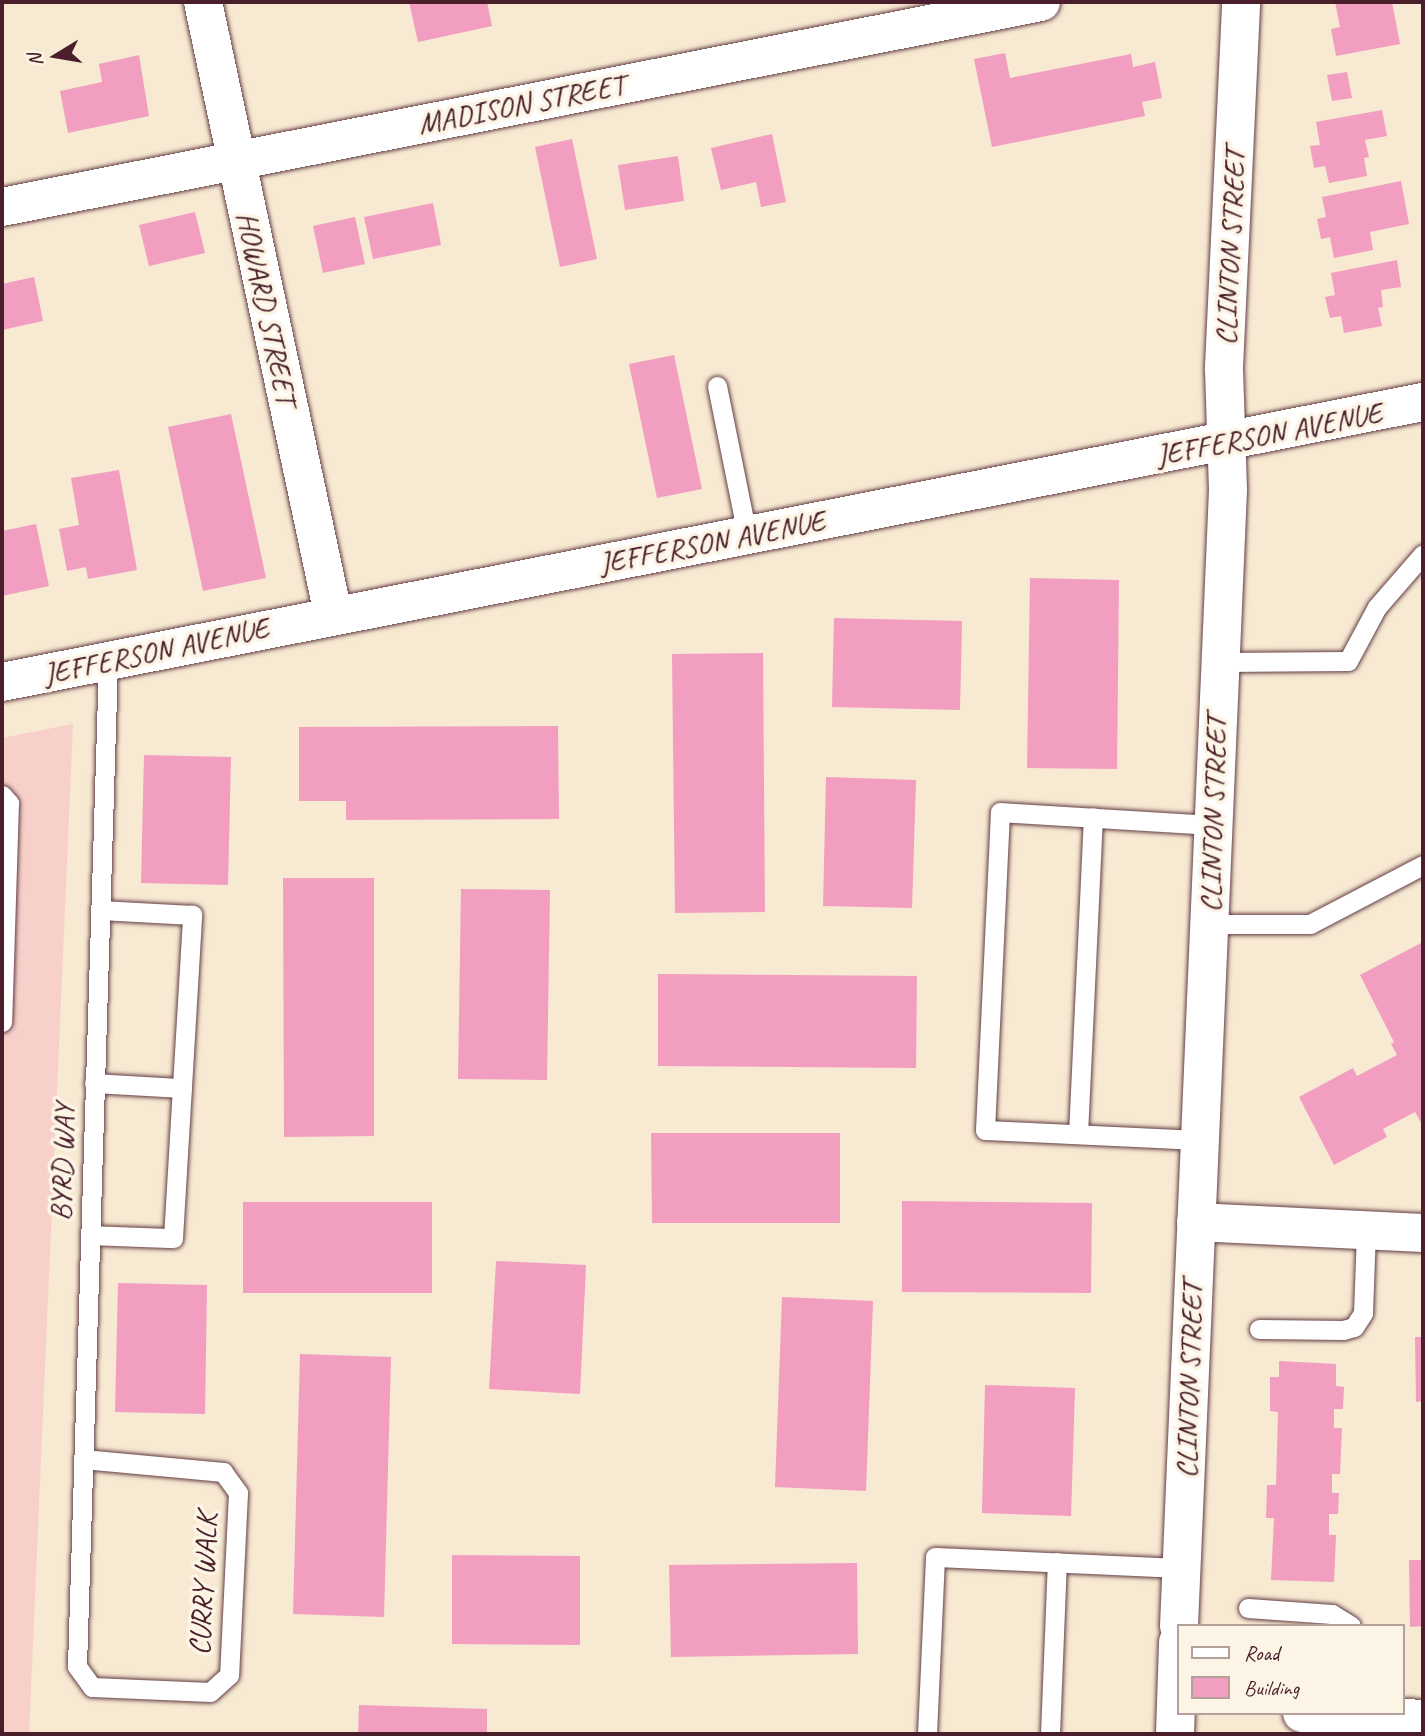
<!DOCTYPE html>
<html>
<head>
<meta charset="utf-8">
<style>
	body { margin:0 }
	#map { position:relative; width:1425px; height:1736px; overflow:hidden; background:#f7e9d2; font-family:Caveat,sans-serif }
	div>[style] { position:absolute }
	.built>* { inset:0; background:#f7d0ca }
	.building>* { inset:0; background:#f29ec1 }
	.roads { filter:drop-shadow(0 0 2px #643d44) drop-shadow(0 0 2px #643d44) }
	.service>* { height:19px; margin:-9.5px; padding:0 9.5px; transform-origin:9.5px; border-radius:9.5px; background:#fff }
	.minor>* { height:38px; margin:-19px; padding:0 19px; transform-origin:19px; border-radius:19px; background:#fff }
	.tertiary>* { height:38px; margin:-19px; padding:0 19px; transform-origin:19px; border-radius:19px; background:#fff }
	.primary>* { height:38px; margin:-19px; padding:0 19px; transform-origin:19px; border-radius:19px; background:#fff }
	span { translate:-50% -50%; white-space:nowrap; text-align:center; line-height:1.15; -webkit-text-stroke:7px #fcf5e5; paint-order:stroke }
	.street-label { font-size:30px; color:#4a1f2b }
	.frame { position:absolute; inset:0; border:4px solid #4a1f2b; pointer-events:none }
	.legend { position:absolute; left:1177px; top:1624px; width:228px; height:91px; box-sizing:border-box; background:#fcf5e5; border:2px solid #b59f9b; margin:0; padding:9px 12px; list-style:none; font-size:21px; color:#4a1f2b }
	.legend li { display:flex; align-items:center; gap:14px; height:35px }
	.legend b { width:35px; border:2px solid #b59f9b }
	.north { position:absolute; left:21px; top:21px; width:70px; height:70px; -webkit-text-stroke:5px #fcf5e5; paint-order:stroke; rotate:259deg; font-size:19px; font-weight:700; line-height:28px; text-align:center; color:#4a1f2b }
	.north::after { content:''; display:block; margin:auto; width:24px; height:32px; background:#4a1f2b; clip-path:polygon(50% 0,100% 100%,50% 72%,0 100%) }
</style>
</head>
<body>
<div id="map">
	<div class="built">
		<i style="clip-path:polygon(73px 724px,29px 1734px,2px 1734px,2px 738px)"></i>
	</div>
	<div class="building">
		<i style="clip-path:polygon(409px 2px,487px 2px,492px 26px,418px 42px)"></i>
		<i style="clip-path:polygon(1335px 2px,1392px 2px,1400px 44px,1336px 56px,1331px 29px,1340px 27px)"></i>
		<i style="clip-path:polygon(1005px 53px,1010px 78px,1131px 54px,1133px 67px,1155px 62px,1162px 98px,1142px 102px,1145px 116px,992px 147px,974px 59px)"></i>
		<i style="clip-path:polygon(139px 55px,149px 116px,68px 133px,60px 91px,102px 82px,99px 64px)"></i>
		<i style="clip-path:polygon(1347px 72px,1352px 98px,1332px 101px,1327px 75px)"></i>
		<i style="clip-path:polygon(1382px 110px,1387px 136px,1365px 140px,1369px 157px,1364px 158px,1367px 176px,1329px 183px,1325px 166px,1314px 168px,1310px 146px,1320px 145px,1316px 122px)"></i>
		<i style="clip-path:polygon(772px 134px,786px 202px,761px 207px,756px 182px,721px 190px,711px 148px)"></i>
		<i style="clip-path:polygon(572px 139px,597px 259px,560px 267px,535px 147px)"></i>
		<i style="clip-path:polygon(678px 156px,684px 201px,625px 210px,618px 165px)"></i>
		<i style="clip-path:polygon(1401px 181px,1409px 224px,1370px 232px,1373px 250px,1334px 258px,1330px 237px,1321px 239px,1317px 219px,1326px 217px,1322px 197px)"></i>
		<i style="clip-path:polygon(433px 203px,441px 245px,373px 259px,364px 217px)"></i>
		<i style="clip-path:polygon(195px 212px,205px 253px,149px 266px,139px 225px)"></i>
		<i style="clip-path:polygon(355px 217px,365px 264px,323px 273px,313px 226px)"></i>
		<i style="clip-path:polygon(1397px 260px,1401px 287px,1381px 290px,1383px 307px,1378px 308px,1382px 326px,1344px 333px,1341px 316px,1330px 318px,1325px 297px,1335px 295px,1331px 273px)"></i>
		<i style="clip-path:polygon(34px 277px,43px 321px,2px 330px,2px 284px)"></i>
		<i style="clip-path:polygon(674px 355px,702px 489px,657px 498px,629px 364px)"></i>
		<i style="clip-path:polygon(231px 414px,266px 578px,203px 591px,168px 427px)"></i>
		<i style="clip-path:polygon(119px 470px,137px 570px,88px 579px,86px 567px,67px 571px,59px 529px,79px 525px,71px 478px)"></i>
		<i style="clip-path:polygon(36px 524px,49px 586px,2px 596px,2px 531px)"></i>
		<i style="clip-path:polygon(1030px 578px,1119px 580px,1117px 769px,1027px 768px)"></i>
		<i style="clip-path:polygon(834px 618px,962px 621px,960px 710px,832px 707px)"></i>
		<i style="clip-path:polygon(763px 653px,765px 912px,675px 913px,672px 654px)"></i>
		<i style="clip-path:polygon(558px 726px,559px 819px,346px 820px,346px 801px,299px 801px,299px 727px)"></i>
		<i style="clip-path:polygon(144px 755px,231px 757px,228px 885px,141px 883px)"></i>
		<i style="clip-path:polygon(826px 777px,916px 780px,912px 908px,823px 906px)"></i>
		<i style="clip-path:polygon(283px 878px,374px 878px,374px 1136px,284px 1137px)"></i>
		<i style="clip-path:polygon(461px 889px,550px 890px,547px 1080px,458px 1079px)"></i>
		<i style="clip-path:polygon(1421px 943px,1423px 1126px,1415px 1112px,1383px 1129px,1387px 1137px,1334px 1165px,1299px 1097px,1353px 1068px,1357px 1076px,1397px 1055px,1391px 1044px,1394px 1042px,1360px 975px)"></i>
		<i style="clip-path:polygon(658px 974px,917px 976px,916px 1068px,658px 1066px)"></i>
		<i style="clip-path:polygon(651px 1133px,840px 1133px,840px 1223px,652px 1223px)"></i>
		<i style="clip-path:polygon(902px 1201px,1092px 1203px,1091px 1293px,902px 1292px)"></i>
		<i style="clip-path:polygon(243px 1202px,432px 1202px,432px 1293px,243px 1293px)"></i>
		<i style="clip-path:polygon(496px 1261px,586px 1265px,580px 1394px,489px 1389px)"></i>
		<i style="clip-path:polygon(118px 1283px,207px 1285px,205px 1414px,115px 1412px)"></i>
		<i style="clip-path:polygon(782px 1297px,873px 1301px,866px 1491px,775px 1487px)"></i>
		<i style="clip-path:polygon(1415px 1337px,1423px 1337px,1423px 1401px,1416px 1402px)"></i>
		<i style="clip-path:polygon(300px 1354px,391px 1357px,384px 1617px,293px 1614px)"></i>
		<i style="clip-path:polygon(1279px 1361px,1336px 1364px,1336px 1386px,1344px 1387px,1343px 1409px,1334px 1409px,1334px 1428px,1342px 1428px,1340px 1474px,1332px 1474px,1332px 1493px,1339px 1493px,1338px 1514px,1329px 1514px,1329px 1535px,1336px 1535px,1334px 1582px,1271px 1580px,1274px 1518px,1266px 1518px,1267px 1485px,1276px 1485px,1278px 1412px,1270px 1411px,1270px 1377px,1279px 1377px)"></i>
		<i style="clip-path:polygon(985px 1385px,1075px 1388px,1071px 1516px,982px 1513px)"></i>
		<i style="clip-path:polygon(452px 1555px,580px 1556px,580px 1645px,452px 1644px)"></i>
		<i style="clip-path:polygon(1409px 1560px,1423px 1560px,1423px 1626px,1410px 1627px)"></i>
		<i style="clip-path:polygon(857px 1563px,858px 1654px,671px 1657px,669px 1565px)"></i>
		<i style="clip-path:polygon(359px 1705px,487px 1709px,487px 1734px,358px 1734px)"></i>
	</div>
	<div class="roads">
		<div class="service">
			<i style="left:717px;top:386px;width:152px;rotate:78.6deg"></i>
			<i style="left:1220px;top:662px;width:128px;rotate:-0.4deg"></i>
			<i style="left:1348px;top:661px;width:61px;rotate:-61.8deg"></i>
			<i style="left:1377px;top:607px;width:70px;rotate:-49deg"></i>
			<i style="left:2px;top:795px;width:11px;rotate:49deg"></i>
			<i style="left:9px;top:803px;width:219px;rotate:91.8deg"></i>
			<i style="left:1208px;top:924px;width:102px"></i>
			<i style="left:1310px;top:924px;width:127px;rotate:-27.6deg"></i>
			<i style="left:94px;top:1083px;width:88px;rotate:3.3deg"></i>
			<i style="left:1078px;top:1134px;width:317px;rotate:-87.3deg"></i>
			<i style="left:1200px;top:1140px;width:215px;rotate:-177.3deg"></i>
			<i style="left:985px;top:1130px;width:318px;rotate:-87.3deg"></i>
			<i style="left:1000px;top:812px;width:211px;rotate:3.5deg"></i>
			<i style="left:90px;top:1235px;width:83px;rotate:2.1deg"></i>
			<i style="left:173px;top:1238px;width:324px;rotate:-86.6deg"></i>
			<i style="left:192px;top:915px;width:92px;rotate:-176.9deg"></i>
			<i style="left:1259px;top:1329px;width:84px;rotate:0.7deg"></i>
			<i style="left:1343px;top:1330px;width:11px;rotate:-15deg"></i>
			<i style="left:1354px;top:1327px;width:17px;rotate:-57deg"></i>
			<i style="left:1363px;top:1313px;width:83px;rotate:-87.9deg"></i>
			<i style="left:83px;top:1459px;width:141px;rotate:5.3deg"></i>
			<i style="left:223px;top:1472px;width:26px;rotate:54deg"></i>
			<i style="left:238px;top:1493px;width:182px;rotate:92.8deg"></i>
			<i style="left:229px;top:1675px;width:25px;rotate:138deg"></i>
			<i style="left:210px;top:1692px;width:118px;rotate:-177.6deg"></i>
			<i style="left:92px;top:1687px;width:26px;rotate:-126deg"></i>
			<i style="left:77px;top:1666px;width:1005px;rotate:-88.23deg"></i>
			<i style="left:1248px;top:1608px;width:84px;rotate:4.1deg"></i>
			<i style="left:1332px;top:1614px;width:22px;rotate:32deg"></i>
			<i style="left:927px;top:1734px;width:177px;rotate:-87.4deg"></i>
			<i style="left:935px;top:1557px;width:246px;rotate:2.6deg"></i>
			<i style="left:1050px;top:1734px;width:172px;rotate:-87.7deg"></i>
		</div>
		<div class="minor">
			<i style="left:203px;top:2px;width:626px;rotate:78.01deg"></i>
			<i style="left:2px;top:207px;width:1059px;rotate:-11.16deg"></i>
			<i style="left:1196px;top:1222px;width:227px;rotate:2.8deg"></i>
			<i style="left:1302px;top:1713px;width:121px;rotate:2.8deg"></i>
		</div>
		<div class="tertiary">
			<i style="left:2px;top:682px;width:1448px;rotate:-11.15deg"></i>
		</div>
		<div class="primary">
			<i style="left:1179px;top:1626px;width:1137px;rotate:-87.53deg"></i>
			<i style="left:1228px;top:490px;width:123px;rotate:-91.9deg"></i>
			<i style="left:1224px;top:367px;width:365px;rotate:-87.3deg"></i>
			<i style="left:1175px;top:1734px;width:92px;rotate:-88.1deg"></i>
		</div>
	</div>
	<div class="street-label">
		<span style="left:521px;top:104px;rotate:-11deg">MADISON STREET</span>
		<span style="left:1230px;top:247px;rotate:-87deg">CLINTON STREET</span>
		<span style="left:267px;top:308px;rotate:78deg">HOWARD STREET</span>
		<span style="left:1269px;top:434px;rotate:-11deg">JEFFERSON AVENUE</span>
		<span style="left:712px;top:542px;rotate:-11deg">JEFFERSON AVENUE</span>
		<span style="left:156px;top:651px;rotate:-12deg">JEFFERSON AVENUE</span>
		<span style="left:1213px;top:814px;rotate:-88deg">CLINTON STREET</span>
		<span style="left:62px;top:1162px;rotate:-88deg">BYRD WAY</span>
		<span style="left:1189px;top:1380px;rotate:-88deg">CLINTON STREET</span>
		<span style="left:203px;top:1584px;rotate:-87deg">CURRY WALK</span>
	</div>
	<div class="frame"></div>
	<ul class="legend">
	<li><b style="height:9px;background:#fff"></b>Road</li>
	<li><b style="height:19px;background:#f29ec1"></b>Building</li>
	</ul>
	<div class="north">N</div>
</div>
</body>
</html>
